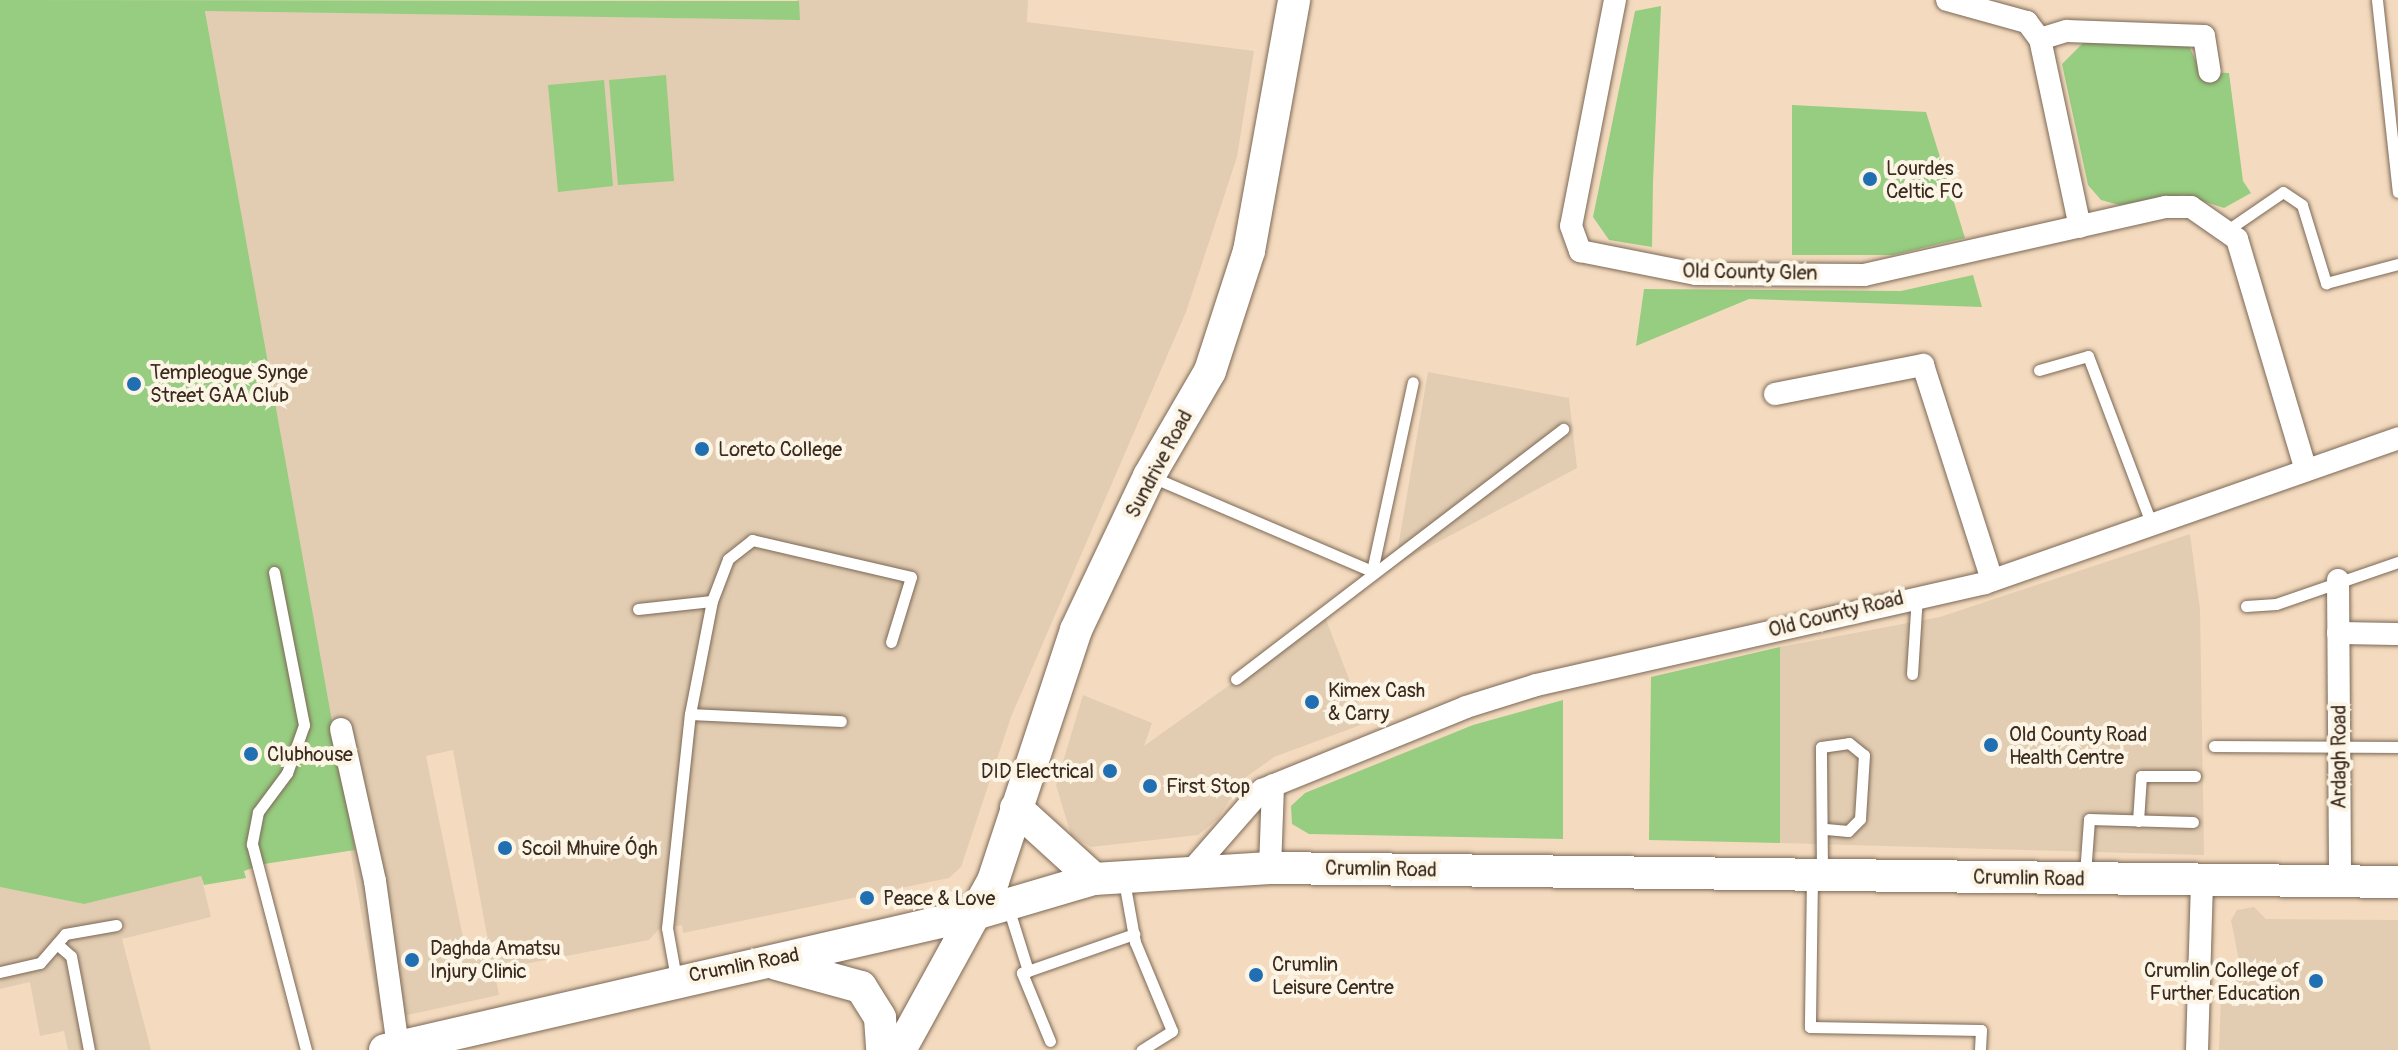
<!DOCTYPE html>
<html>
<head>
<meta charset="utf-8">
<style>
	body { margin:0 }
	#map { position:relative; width:2398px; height:1050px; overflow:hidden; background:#f4dbbf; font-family:Pangolin,sans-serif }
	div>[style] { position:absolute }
	.built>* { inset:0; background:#e2cdb2 }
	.green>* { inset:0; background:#96cd80 }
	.roads { filter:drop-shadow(0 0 2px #7c6856) drop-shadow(0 0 2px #7c6856) }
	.lane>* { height:11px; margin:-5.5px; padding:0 5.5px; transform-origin:5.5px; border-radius:5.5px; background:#fff }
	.street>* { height:22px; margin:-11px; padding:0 11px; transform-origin:11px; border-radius:11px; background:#fff }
	.secondary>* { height:32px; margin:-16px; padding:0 16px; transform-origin:16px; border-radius:16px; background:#fff }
	.dots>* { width:22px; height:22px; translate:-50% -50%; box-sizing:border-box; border:4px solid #fcf5e5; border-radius:50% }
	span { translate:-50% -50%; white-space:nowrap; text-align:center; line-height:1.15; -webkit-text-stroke:8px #fcf5e5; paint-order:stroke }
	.poi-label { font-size:20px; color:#3b2a1e }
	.left { translate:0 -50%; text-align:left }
	.right { translate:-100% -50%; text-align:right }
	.street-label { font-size:20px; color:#3b2a1e }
</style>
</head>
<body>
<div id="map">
	<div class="built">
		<i style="clip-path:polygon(evenodd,797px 0,1028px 0,1027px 22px,1254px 51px,1237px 157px,1186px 312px,1011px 717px,961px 867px,949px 878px,683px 933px,682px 925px,659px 929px,649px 940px,494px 970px,499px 995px,380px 1021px,205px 10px,800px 20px,797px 0,453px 750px,490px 952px,467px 957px,426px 756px,453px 750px)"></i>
		<i style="clip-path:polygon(1428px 372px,1569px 398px,1577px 468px,1395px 565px)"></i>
		<i style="clip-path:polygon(2190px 534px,2200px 609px,2204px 855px,1780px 843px,1780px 647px,1940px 617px)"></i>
		<i style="clip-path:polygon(1325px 617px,1366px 723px,1274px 757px,1242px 780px,1218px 819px,1198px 835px,1091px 847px,1071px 835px,1056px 785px,1083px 695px,1152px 723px,1144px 746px)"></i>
		<i style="clip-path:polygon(201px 876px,211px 917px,122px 939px,151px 1050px,68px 1050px,64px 1031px,40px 1036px,30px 982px,0 989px,0 887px,84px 904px)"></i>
		<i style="clip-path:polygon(2254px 907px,2266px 919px,2398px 920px,2398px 1050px,2219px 1050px,2221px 993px,2240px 966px,2231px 920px,2237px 910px)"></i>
	</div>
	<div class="green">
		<i style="clip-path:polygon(0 0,799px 1px,800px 20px,205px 11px,355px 850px,264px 864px,244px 871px,246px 878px,204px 885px,201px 876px,84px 904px,0 887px)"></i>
		<i style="clip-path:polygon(1661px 6px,1653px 181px,1652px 247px,1609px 240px,1593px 217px,1635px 11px)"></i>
		<i style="clip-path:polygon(2084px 42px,2189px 46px,2201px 72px,2229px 73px,2243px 181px,2251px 193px,2224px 208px,2184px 195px,2119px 205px,2101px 200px,2088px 185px,2062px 64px)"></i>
		<i style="clip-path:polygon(666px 75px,674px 181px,618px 185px,609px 80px)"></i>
		<i style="clip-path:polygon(604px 80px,613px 186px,558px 192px,548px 85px)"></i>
		<i style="clip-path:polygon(1792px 105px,1926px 112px,1965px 238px,1893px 255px,1792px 255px)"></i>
		<i style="clip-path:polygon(1973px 275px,1982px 307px,1749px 299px,1636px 346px,1644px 289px,1901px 291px)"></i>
		<i style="clip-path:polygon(1780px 647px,1780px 843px,1649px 840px,1651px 677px)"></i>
		<i style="clip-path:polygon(1563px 700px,1563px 839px,1309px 834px,1292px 824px,1291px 806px,1305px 793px,1473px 725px)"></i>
	</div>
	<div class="roads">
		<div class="lane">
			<i style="left:2377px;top:0;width:193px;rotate:83.8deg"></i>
			<i style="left:2229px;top:229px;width:65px;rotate:-34.4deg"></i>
			<i style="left:2283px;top:192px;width:23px;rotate:34deg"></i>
			<i style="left:2302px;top:205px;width:82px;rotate:72.9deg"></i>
			<i style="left:2326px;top:283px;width:74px;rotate:-14.8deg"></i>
			<i style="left:2039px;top:370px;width:51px;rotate:-15.9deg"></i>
			<i style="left:2088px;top:356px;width:178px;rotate:69.3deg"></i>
			<i style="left:1150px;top:476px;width:241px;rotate:23.2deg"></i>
			<i style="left:1372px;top:571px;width:193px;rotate:-77.8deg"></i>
			<i style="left:274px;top:572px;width:156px;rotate:78.9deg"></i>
			<i style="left:304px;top:725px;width:51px;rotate:109.5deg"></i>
			<i style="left:287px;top:773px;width:49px;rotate:126.6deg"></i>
			<i style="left:258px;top:812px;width:33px;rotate:101deg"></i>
			<i style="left:252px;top:844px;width:213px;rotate:75.3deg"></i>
			<i style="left:2246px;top:606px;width:30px;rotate:-4deg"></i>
			<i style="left:2276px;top:604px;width:129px;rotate:-19deg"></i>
			<i style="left:638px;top:609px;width:74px;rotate:-6.2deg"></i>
			<i style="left:1912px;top:674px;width:79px;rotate:-86.4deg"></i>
			<i style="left:1236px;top:679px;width:412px;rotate:-37.4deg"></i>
			<i style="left:690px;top:714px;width:115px;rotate:-79deg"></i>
			<i style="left:712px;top:601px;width:45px;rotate:-69.1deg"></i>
			<i style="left:728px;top:559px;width:31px;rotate:-38deg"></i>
			<i style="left:752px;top:540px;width:163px;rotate:13.1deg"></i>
			<i style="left:911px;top:577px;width:68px;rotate:107.1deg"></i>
			<i style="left:2214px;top:746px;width:184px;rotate:0.3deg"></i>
			<i style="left:2138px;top:821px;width:45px;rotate:-86.2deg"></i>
			<i style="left:2141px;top:776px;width:54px"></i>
			<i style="left:1822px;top:871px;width:124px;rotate:-90.5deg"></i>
			<i style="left:1821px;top:747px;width:28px;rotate:-8deg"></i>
			<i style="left:1849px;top:743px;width:19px;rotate:39deg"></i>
			<i style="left:1864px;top:755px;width:64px;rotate:93.6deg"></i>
			<i style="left:1860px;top:819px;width:17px;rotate:135deg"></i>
			<i style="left:1848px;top:831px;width:25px;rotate:-175deg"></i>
			<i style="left:2085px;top:874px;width:55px;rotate:-85.8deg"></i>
			<i style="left:2089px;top:819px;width:104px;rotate:1.7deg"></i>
			<i style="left:1812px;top:877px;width:150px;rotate:90.8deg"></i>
			<i style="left:1810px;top:1027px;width:171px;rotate:1deg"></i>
			<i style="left:1981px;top:1030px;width:20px;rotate:93deg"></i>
			<i style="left:1124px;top:881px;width:62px;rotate:79.8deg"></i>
			<i style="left:1135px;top:942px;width:96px;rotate:67.4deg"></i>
			<i style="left:1172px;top:1031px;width:36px;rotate:148deg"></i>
			<i style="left:1008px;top:907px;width:67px;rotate:72.6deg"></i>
			<i style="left:57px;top:944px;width:18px;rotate:41deg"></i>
			<i style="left:71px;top:956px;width:96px;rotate:79.2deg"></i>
			<i style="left:0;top:972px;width:41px;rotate:-12.7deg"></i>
			<i style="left:40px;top:963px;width:38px;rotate:-49deg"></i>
			<i style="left:65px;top:934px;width:52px;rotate:-10deg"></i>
			<i style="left:676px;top:978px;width:51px;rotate:-100.2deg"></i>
			<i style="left:667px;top:928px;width:215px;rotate:-83.9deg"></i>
			<i style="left:690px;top:714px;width:151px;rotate:2.7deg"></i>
			<i style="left:1050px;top:1041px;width:74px;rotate:-112.4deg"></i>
			<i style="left:1022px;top:973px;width:119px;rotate:-19.2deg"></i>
		</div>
		<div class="street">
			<i style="left:1615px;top:0;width:230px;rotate:101deg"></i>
			<i style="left:1571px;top:226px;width:27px;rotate:70deg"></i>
			<i style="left:1580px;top:251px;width:118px;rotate:11.2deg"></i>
			<i style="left:1696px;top:274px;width:168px;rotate:0.3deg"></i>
			<i style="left:1864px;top:275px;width:310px;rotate:-12.7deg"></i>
			<i style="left:2166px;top:207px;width:25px"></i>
			<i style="left:2191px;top:207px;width:56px;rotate:34.8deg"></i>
			<i style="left:2237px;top:239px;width:238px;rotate:73.4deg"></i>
			<i style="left:1947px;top:0;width:83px;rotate:15.4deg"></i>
			<i style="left:2027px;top:22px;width:21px;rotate:53deg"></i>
			<i style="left:2040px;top:39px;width:192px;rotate:78deg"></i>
			<i style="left:2040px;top:39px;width:28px;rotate:-17deg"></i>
			<i style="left:2067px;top:31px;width:137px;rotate:2.1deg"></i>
			<i style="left:2204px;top:36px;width:36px;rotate:81deg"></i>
			<i style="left:1775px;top:394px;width:151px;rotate:-11.1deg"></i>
			<i style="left:1923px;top:365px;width:226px;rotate:72.2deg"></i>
			<i style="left:2338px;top:580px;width:301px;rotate:89.6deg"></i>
			<i style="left:2338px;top:633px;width:60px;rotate:1deg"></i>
			<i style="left:341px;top:729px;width:156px;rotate:77.4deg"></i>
			<i style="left:375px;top:881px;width:168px;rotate:82.1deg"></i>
			<i style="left:1270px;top:868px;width:83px;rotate:-87.9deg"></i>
			<i style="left:1191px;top:871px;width:108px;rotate:-48.8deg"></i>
			<i style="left:1262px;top:790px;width:220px;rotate:-22.1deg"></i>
			<i style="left:1466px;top:707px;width:73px;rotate:-17.4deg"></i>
			<i style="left:1536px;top:685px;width:460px;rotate:-12.8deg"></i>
			<i style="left:1985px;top:583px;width:438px;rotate:-19.3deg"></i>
			<i style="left:2197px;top:1050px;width:169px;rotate:-88.3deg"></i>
		</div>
		<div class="secondary">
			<i style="left:1016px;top:808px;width:105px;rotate:42.3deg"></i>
			<i style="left:777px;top:964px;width:87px;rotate:15.3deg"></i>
			<i style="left:861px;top:987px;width:36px;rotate:58deg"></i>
			<i style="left:880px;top:1018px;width:32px;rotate:86deg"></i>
			<i style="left:385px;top:1050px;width:605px;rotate:-12.98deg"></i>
			<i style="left:975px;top:914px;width:124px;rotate:-16.4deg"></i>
			<i style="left:1094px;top:879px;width:176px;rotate:-3.6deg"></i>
			<i style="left:1270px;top:868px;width:1128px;rotate:0.71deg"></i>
			<i style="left:900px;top:1050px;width:193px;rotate:-61.2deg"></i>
			<i style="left:993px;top:881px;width:264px;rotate:-71.7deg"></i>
			<i style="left:1076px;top:630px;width:170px;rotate:-64.6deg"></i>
			<i style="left:1149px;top:476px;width:121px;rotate:-59.8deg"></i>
			<i style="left:1210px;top:371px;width:126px;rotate:-72deg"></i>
			<i style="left:1249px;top:251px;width:255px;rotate:-79.8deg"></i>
		</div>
	</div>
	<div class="dots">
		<i style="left:1870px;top:179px;background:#1f6fb2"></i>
		<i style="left:134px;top:384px;background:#1f6fb2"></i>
		<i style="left:702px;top:449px;background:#1f6fb2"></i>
		<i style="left:1312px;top:702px;background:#1f6fb2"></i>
		<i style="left:1991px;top:745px;background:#1f6fb2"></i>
		<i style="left:251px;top:754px;background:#1f6fb2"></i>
		<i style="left:1110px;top:771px;background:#1f6fb2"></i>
		<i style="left:1150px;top:786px;background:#1f6fb2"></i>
		<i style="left:505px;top:848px;background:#1f6fb2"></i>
		<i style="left:867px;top:898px;background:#1f6fb2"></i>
		<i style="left:412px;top:960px;background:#1f6fb2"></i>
		<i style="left:1256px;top:975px;background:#1f6fb2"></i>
		<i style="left:2316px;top:981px;background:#1f6fb2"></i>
	</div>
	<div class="poi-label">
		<span class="left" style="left:1886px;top:180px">Lourdes<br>Celtic FC</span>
		<span class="left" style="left:150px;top:384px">Templeogue Synge<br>Street GAA Club</span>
		<span class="left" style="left:718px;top:449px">Loreto College</span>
		<span class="left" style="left:1328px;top:702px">Kimex Cash<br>&amp; Carry</span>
		<span class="left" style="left:2009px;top:746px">Old County Road<br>Health Centre</span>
		<span class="left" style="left:267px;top:754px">Clubhouse</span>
		<span class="right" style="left:1094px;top:771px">DID Electrical</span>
		<span class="left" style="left:1166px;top:786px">First Stop</span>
		<span class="left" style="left:521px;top:848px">Scoil Mhuire Ógh</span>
		<span class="left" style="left:883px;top:898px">Peace &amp; Love</span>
		<span class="left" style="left:430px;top:960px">Daghda Amatsu<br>Injury Clinic</span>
		<span class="left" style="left:1272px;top:976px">Crumlin<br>Leisure Centre</span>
		<span class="right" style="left:2300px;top:982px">Crumlin College of<br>Further Education</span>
	</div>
	<div class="street-label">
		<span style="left:1750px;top:272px;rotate:1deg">Old County Glen</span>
		<span style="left:1159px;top:464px;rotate:-62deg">Sundrive Road</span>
		<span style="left:1836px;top:614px;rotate:-14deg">Old County Road</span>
		<span style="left:2339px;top:757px;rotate:-90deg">Ardagh Road</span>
		<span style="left:1381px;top:869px;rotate:1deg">Crumlin Road</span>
		<span style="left:2029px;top:878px;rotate:1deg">Crumlin Road</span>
		<span style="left:744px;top:965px;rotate:-11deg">Crumlin Road</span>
	</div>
</div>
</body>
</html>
